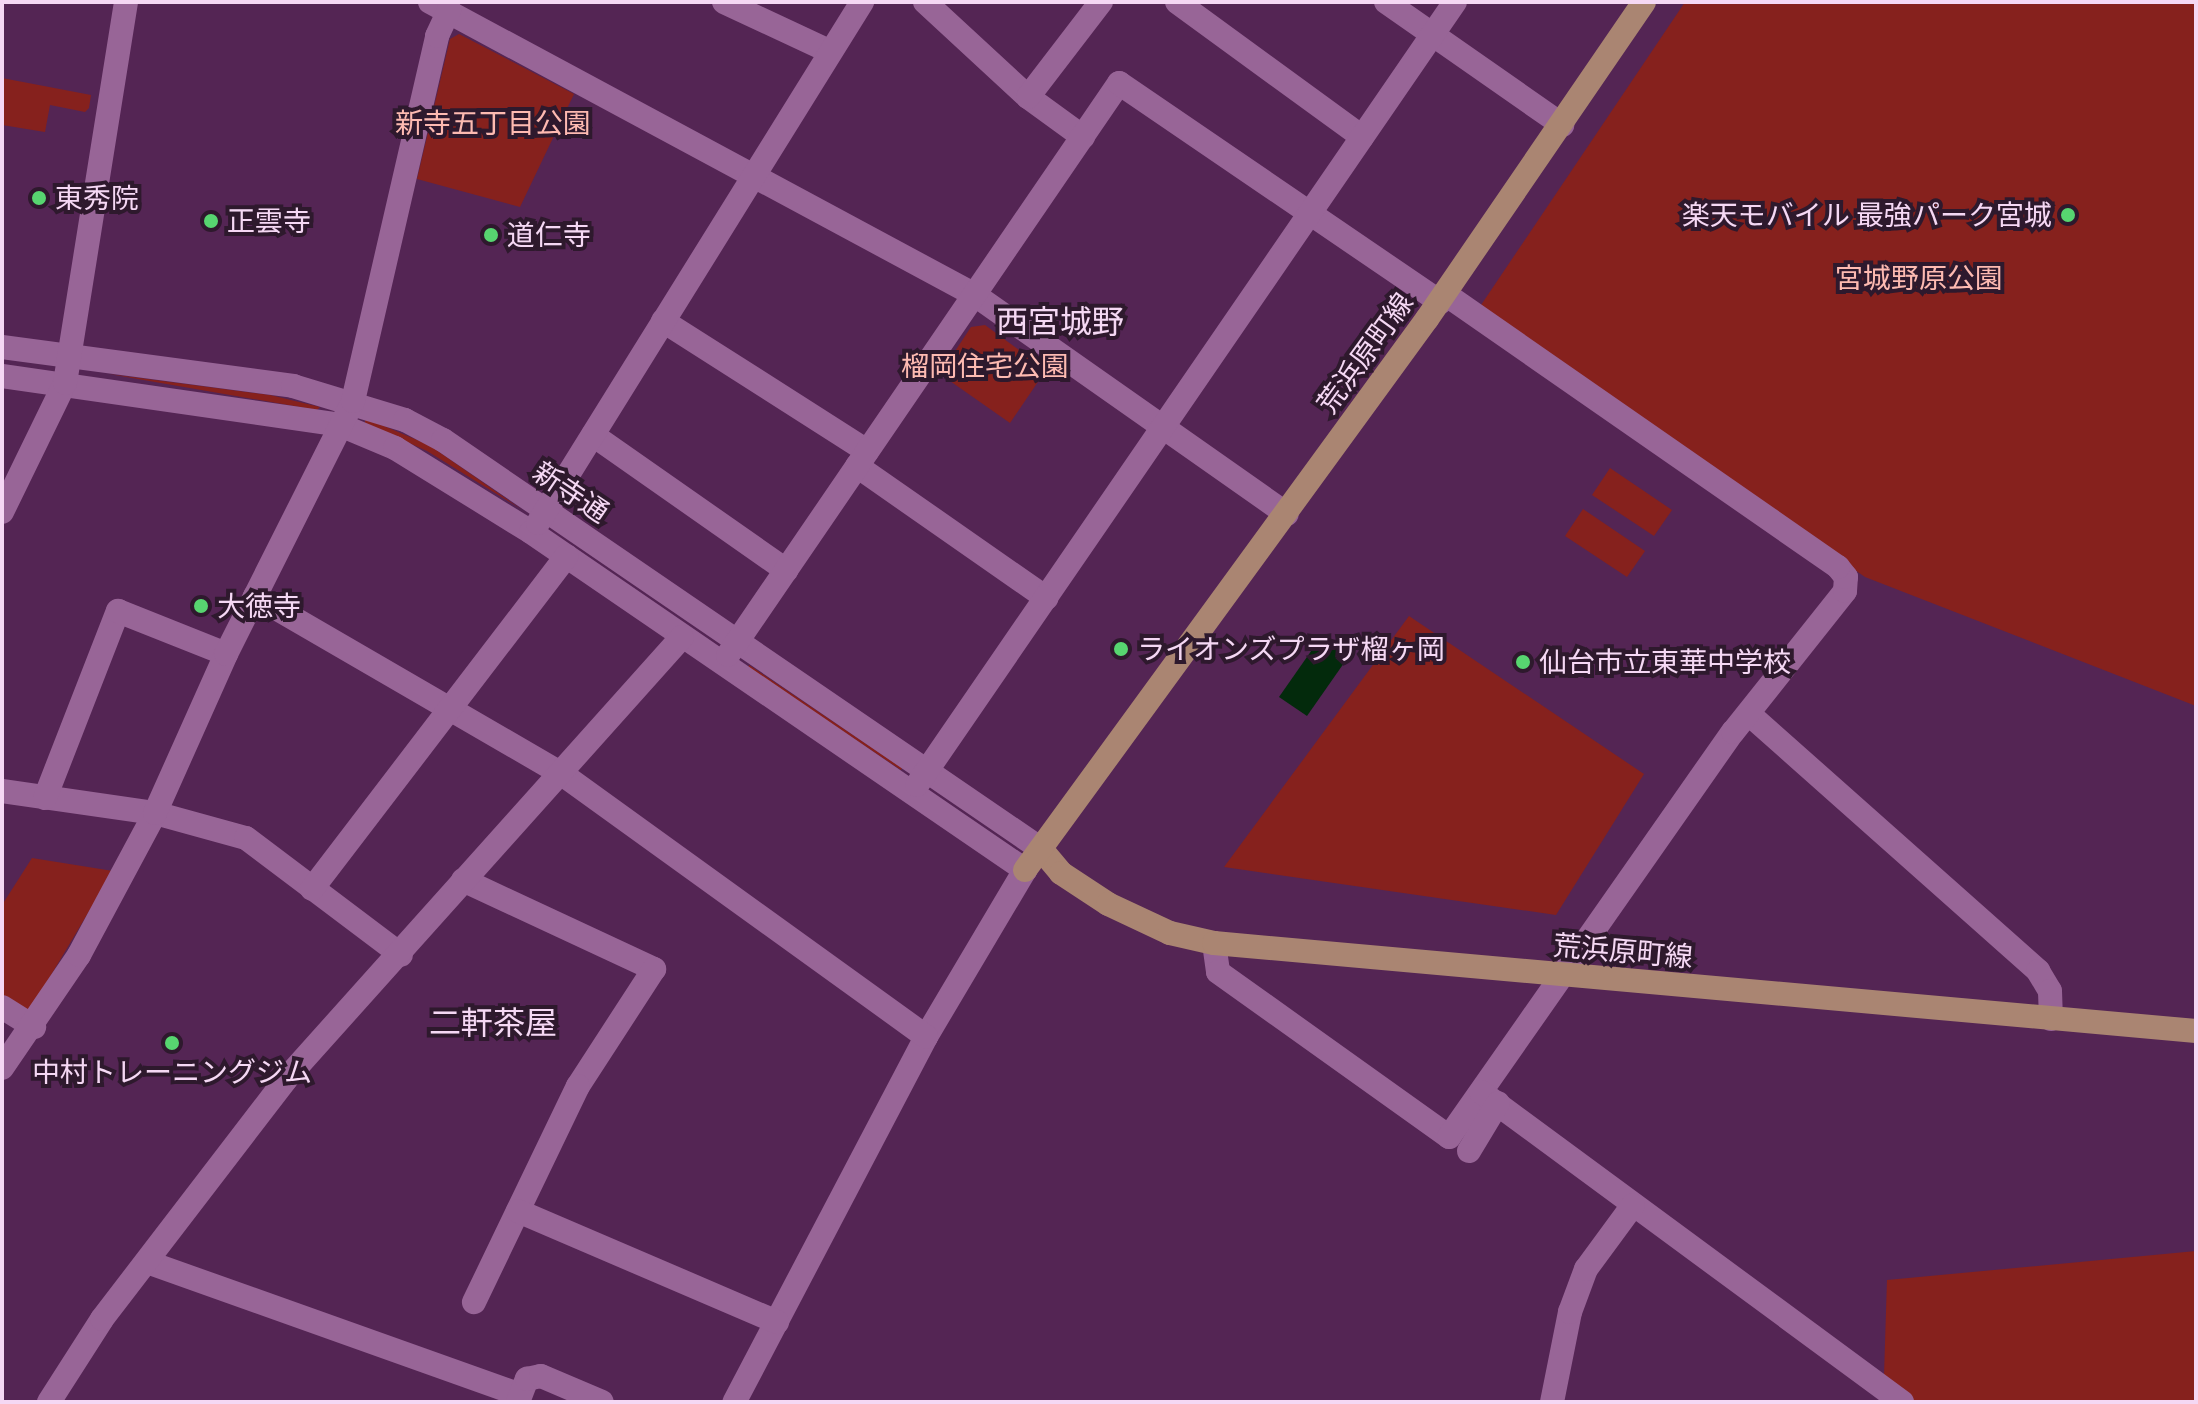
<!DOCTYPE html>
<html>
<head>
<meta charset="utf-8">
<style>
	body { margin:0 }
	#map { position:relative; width:2198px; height:1404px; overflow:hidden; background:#542554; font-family:"Titillium Web","Noto Sans JP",sans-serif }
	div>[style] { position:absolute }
	.green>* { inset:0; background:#86211d }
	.water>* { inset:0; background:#032a0c }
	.minor>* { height:24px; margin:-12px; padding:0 12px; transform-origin:12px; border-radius:12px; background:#986597 }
	.major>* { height:24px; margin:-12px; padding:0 12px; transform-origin:12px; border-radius:12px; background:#aa8572 }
	.dots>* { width:22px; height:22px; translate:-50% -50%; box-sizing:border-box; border:4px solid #2e192d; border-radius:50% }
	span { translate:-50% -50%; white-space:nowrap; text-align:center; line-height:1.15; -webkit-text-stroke:8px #2e192d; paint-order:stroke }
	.park-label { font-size:28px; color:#fdbab1 }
	.poi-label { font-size:28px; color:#f5d8f4 }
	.left { translate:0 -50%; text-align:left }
	.right { translate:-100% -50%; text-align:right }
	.street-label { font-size:28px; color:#f5d8f4 }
	.quarter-label { font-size:32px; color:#f5d8f4 }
	.frame { position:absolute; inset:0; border:4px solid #f5d8f4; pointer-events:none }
</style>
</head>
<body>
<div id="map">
	<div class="green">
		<i style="clip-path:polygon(1685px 2px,2196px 2px,2196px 706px,1865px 577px,1479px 308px)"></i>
		<i style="clip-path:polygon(459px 34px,574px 94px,520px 207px,417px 179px,450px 39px)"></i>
		<i style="clip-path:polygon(2px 78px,91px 95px,89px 108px,85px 112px,50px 105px,45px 132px,2px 125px)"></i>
		<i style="clip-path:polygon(985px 325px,1046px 370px,1010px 423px,940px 374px,971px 327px)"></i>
		<i style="clip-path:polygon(109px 374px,270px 395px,320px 407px,317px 410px)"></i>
		<i style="clip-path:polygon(365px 418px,429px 445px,521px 509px,427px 451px,365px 423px)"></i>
		<i style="clip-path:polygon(1610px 468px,1672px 510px,1654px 536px,1592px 495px)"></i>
		<i style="clip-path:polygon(1583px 509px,1645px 551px,1627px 577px,1565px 536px)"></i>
		<i style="clip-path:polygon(1409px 616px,1644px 774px,1556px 915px,1224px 867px)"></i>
		<i style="clip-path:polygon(749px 665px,902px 768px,901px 770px,748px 668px)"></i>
		<i style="clip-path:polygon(32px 858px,113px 871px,29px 1012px,2px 995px,2px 905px)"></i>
		<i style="clip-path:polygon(2196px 1251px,2196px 1402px,1914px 1402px,1884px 1375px,1887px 1280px)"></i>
	</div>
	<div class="water">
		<i style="clip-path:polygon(1323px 634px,1351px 653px,1307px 716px,1279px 697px)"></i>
	</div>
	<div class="minor">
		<i style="left:430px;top:2px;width:619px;rotate:28.26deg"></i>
		<i style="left:975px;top:295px;width:381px;rotate:35.1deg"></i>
		<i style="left:724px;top:2px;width:116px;rotate:25deg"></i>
		<i style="left:925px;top:2px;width:140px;rotate:42.7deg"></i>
		<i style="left:1028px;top:97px;width:68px;rotate:36deg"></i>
		<i style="left:1177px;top:2px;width:229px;rotate:36.1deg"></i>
		<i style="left:1386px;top:2px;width:215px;rotate:34.9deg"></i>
		<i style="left:1028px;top:97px;width:120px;rotate:-52.5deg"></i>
		<i style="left:663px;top:321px;width:242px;rotate:32.5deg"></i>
		<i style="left:2px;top:347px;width:294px;rotate:7.6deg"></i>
		<i style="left:293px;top:386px;width:117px;rotate:16.9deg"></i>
		<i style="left:405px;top:420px;width:43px;rotate:27.8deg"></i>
		<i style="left:443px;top:440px;width:724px;rotate:34.37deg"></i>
		<i style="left:2px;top:376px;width:342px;rotate:8.2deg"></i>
		<i style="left:340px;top:425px;width:60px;rotate:22.7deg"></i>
		<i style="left:395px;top:448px;width:160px;rotate:31.7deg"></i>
		<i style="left:531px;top:532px;width:599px;rotate:34.38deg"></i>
		<i style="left:1025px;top:870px;width:194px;rotate:120.7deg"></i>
		<i style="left:926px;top:1037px;width:412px;rotate:117.7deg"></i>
		<i style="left:593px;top:435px;width:236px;rotate:35deg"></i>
		<i style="left:857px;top:466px;width:231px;rotate:34.9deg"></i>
		<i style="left:2px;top:512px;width:144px;rotate:-64deg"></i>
		<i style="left:65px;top:383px;width:386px;rotate:-80.9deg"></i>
		<i style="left:538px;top:523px;width:614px;rotate:-58.12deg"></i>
		<i style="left:255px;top:596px;width:355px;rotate:30.1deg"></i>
		<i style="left:562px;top:774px;width:449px;rotate:35.8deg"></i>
		<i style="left:728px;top:655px;width:693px;rotate:-55.64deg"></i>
		<i style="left:1119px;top:83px;width:389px;rotate:34.3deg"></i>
		<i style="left:1749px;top:714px;width:387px;rotate:41.6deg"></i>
		<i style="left:2038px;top:971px;width:23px;rotate:59deg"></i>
		<i style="left:2050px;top:991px;width:28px;rotate:88deg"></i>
		<i style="left:917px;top:785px;width:950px;rotate:-55.51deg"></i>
		<i style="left:2px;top:791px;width:155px;rotate:8.2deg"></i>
		<i style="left:155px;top:813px;width:94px;rotate:15.4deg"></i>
		<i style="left:246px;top:838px;width:194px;rotate:37deg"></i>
		<i style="left:45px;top:798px;width:201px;rotate:-68.7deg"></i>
		<i style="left:118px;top:611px;width:116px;rotate:21.7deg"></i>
		<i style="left:463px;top:880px;width:211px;rotate:25deg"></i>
		<i style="left:654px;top:969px;width:140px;rotate:123deg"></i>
		<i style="left:578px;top:1086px;width:240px;rotate:115.7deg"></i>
		<i style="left:312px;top:889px;width:419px;rotate:-52.6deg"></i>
		<i style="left:1214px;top:943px;width:29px;rotate:82deg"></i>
		<i style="left:1218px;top:972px;width:284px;rotate:35.5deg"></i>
		<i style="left:1449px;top:1137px;width:495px;rotate:-55deg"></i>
		<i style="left:1733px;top:732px;width:180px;rotate:-51.5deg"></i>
		<i style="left:1845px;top:591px;width:14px;rotate:-86deg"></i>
		<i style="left:1846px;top:577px;width:13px;rotate:-129deg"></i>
		<i style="left:1838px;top:567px;width:479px;rotate:-145.2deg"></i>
		<i style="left:2px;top:1007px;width:38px;rotate:32deg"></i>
		<i style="left:2px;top:1068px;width:137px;rotate:-55.7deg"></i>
		<i style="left:79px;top:955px;width:161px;rotate:-61.8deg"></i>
		<i style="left:155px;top:813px;width:174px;rotate:-65.9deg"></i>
		<i style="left:226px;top:654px;width:283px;rotate:-63.3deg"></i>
		<i style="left:353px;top:401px;width:375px;rotate:-77deg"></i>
		<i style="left:437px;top:36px;width:29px;rotate:-65deg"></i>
		<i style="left:1481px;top:1092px;width:523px;rotate:36.37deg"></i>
		<i style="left:1469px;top:1151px;width:56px;rotate:-58.9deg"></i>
		<i style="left:518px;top:1211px;width:282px;rotate:23.2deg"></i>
		<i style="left:147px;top:1262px;width:396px;rotate:19.6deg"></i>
		<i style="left:49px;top:1402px;width:98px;rotate:-57.4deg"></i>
		<i style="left:102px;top:1319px;width:302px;rotate:-52.5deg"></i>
		<i style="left:286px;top:1079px;width:593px;rotate:-48.14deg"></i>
		<i style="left:518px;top:1402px;width:25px;rotate:-69deg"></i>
		<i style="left:527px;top:1379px;width:14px;rotate:-12deg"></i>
		<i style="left:541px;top:1376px;width:66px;rotate:23.1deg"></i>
		<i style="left:1552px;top:1402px;width:92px;rotate:-78.7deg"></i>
		<i style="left:1570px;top:1312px;width:46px;rotate:-69.6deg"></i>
		<i style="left:1586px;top:1269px;width:79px;rotate:-53.7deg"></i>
	</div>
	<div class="major">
		<i style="left:1041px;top:849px;width:31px;rotate:50deg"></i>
		<i style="left:1061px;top:873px;width:56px;rotate:33.4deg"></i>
		<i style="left:1108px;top:904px;width:68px;rotate:25.1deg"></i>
		<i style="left:1170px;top:933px;width:45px;rotate:12.8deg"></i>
		<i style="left:1214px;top:943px;width:986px;rotate:5.12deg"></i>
		<i style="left:1025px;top:870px;width:682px;rotate:-53.89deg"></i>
		<i style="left:1427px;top:319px;width:384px;rotate:-55.6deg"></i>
	</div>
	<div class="dots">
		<i style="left:39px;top:198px;background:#57d570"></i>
		<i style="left:2068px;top:215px;background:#57d570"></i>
		<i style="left:211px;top:221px;background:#57d570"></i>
		<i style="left:491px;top:235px;background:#57d570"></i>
		<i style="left:201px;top:606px;background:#57d570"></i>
		<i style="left:1121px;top:649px;background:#57d570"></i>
		<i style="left:1523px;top:662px;background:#57d570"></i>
		<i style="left:172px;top:1043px;background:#57d570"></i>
	</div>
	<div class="park-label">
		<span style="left:493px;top:123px">新寺五丁目公園</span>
		<span style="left:1919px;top:278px">宮城野原公園</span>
		<span style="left:985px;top:366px">榴岡住宅公園</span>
	</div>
	<div class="poi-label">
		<span class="left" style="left:55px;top:198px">東秀院</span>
		<span class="right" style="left:2052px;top:215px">楽天モバイル 最強パーク宮城</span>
		<span class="left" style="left:227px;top:221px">正雲寺</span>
		<span class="left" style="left:507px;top:235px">道仁寺</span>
		<span class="left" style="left:217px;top:606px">大徳寺</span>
		<span class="left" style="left:1137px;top:649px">ライオンズプラザ榴ヶ岡</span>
		<span class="left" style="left:1539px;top:662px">仙台市立東華中学校</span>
		<span style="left:172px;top:1072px">中村トレーニングジム</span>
	</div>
	<div class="street-label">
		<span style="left:1365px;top:353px;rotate:-54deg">荒浜原町線</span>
		<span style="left:571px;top:492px;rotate:34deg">新寺通</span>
		<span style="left:1623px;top:951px;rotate:5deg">荒浜原町線</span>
	</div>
	<div class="quarter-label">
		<span style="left:1060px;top:321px">西宮城野</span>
		<span style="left:493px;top:1022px">二軒茶屋</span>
	</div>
	<div class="frame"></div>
</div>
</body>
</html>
